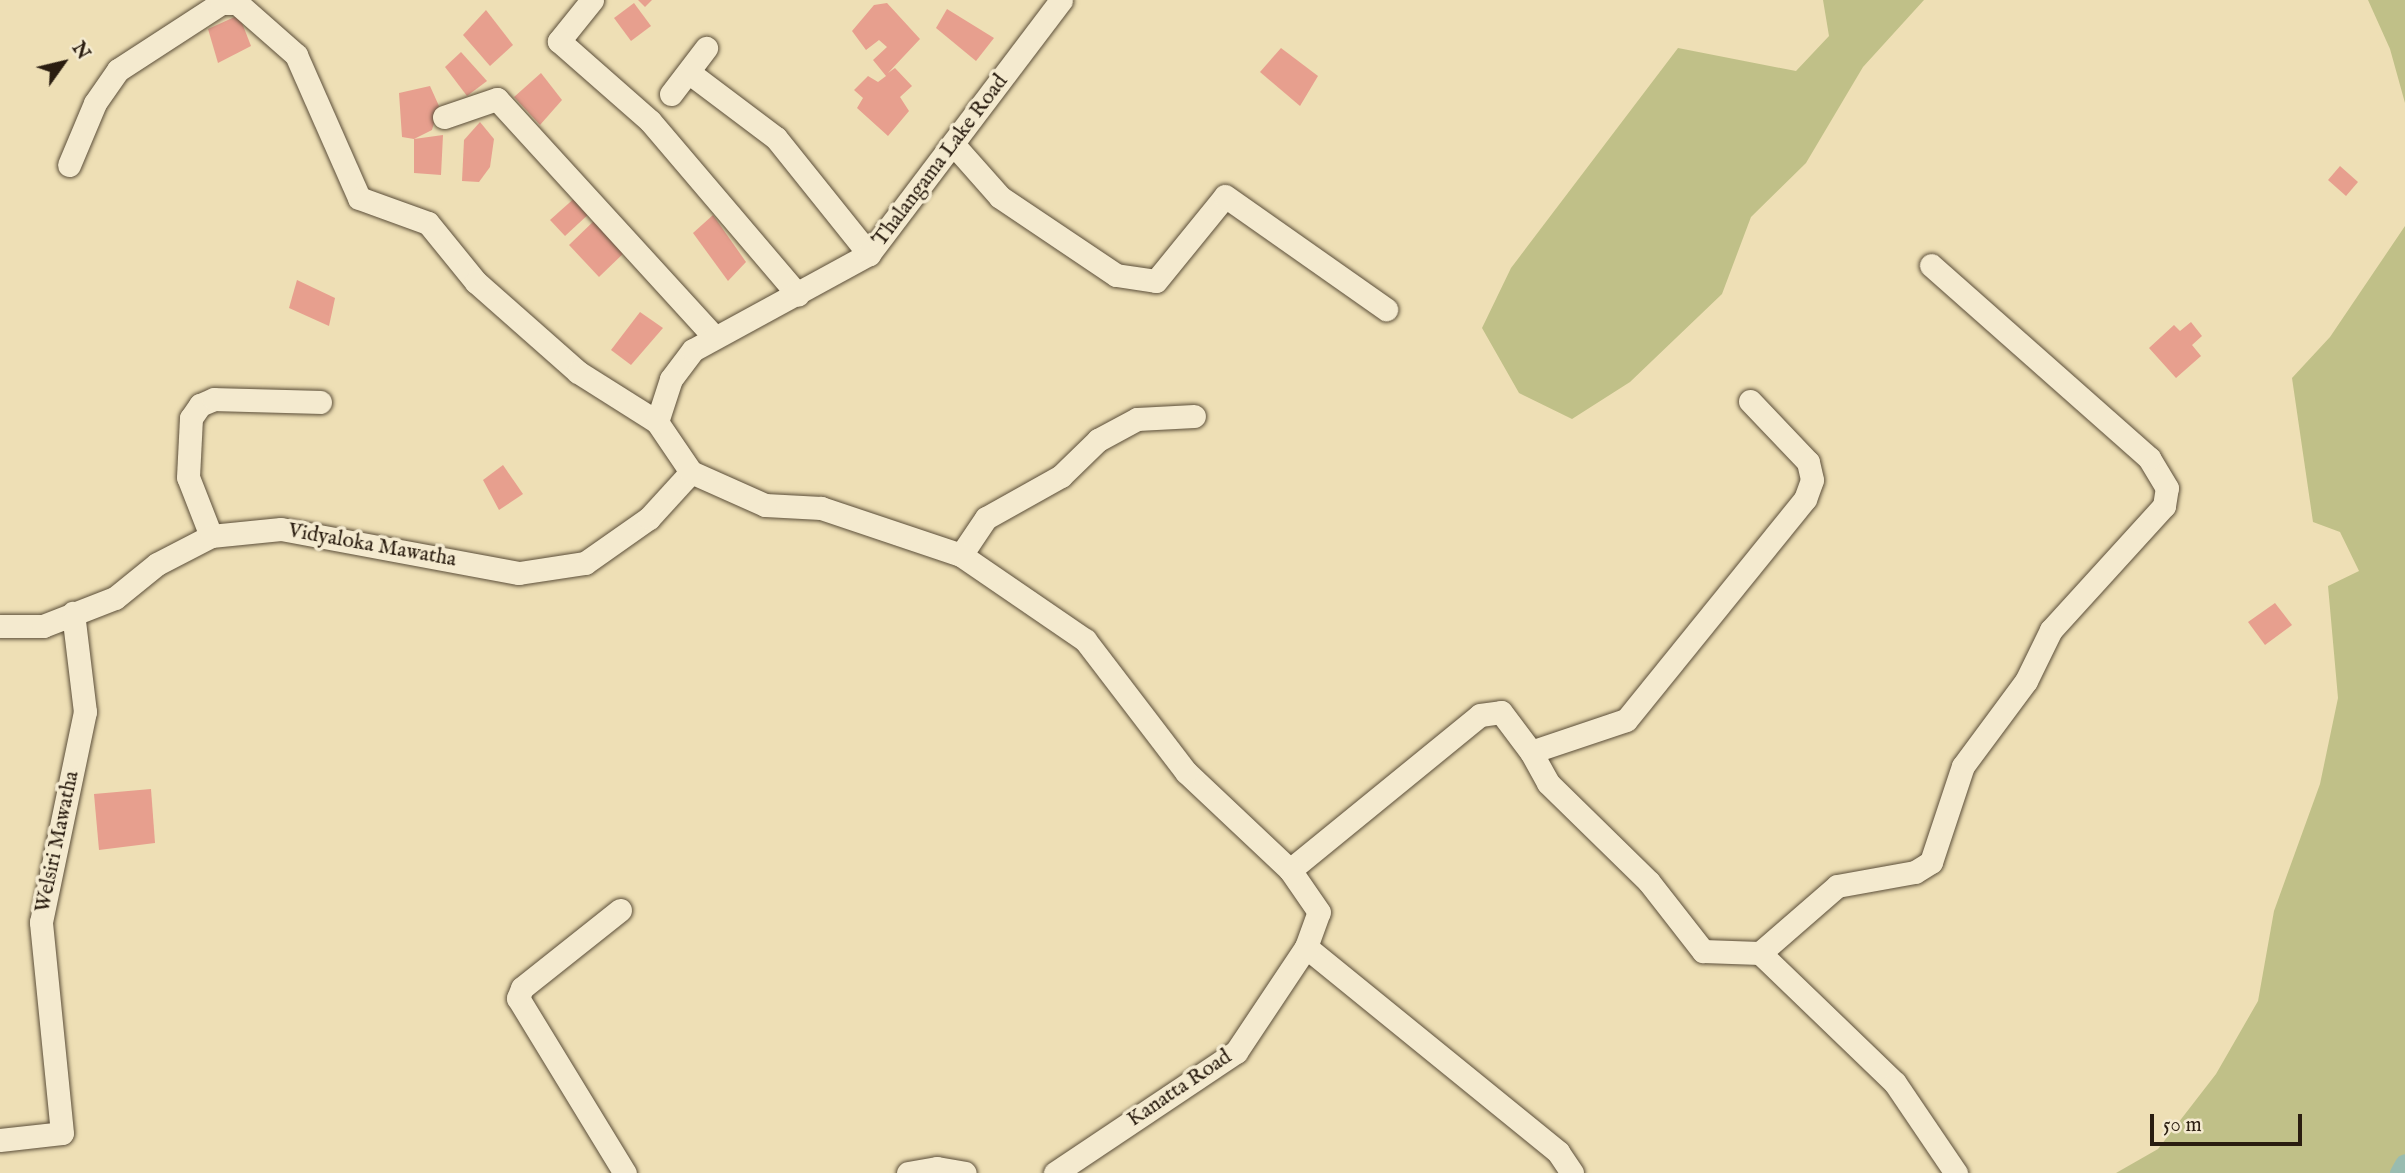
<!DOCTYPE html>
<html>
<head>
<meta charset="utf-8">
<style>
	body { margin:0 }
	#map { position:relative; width:2405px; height:1173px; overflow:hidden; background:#eedfb5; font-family:"IM FELL English",serif }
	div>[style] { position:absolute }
	.green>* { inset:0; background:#c0c088 }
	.canal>* { height:21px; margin:-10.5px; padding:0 10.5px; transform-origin:10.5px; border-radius:10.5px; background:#99bcb0 }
	.building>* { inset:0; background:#e79f8e }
	.roads { filter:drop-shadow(0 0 2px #5b4e39) drop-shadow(0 0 2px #5b4e39) }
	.minor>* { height:23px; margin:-11.5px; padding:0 11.5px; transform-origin:11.5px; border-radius:11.5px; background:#f4eacf }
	span { translate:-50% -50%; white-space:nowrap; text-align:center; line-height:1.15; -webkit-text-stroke:7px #f4eacf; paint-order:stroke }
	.street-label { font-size:21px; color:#2a1d10 }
	.north { position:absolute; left:28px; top:28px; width:70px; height:70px; -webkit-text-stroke:5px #f4eacf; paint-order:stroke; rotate:56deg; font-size:19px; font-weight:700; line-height:28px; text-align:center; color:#2a1d10 }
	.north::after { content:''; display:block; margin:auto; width:24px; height:32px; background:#2a1d10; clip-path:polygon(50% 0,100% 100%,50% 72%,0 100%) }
	.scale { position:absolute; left:2150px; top:1114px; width:152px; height:32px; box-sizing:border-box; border:4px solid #2a1d10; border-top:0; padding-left:9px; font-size:21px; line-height:24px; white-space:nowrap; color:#2a1d10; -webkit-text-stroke:5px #f4eacf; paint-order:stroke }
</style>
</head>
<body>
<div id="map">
	<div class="green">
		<i style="clip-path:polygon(1823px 0,1924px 0,1863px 67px,1806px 163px,1751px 217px,1722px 294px,1630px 382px,1572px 419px,1519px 393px,1482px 328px,1511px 268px,1678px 48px,1796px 71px,1829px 36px)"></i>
		<i style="clip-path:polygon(2368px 0,2405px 0,2405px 103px,2390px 49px)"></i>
		<i style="clip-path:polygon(2405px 226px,2405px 1173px,2116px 1173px,2158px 1149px,2216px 1074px,2258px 1001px,2274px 911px,2320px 784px,2338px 698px,2328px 586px,2359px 571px,2340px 532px,2313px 522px,2292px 378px,2330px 337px)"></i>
	</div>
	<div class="canal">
		<i style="left:2400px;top:1173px;width:10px;rotate:-61deg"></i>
	</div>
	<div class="building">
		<i style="clip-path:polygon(638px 0,652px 0,645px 7px)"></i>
		<i style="clip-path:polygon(634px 3px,651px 26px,631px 41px,614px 18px)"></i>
		<i style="clip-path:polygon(887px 3px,920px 39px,888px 73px,895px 68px,912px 86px,900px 97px,909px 111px,888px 136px,857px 108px,863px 98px,854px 90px,868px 76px,878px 82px,886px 76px,873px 60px,887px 47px,879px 40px,866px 50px,852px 31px,874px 5px)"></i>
		<i style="clip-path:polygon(947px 9px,994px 38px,976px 61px,936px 28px)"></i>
		<i style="clip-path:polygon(486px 10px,513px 45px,490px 66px,463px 35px)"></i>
		<i style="clip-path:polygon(239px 15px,251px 46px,218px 63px,208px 29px)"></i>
		<i style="clip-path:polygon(1281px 48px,1318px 76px,1300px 106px,1260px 72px)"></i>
		<i style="clip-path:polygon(461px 52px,487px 81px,467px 96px,445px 67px)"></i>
		<i style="clip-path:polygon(541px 73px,562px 100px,540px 125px,514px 97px)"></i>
		<i style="clip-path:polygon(430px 86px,439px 106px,432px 130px,414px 139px,443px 135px,441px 175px,414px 173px,414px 139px,402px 137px,399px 93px)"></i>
		<i style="clip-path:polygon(480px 122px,494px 139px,490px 167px,479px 182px,462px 181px,464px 140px)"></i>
		<i style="clip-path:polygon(2340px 166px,2358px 182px,2346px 196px,2328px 180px)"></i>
		<i style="clip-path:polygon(578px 195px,592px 211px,565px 236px,550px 220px)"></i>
		<i style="clip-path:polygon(713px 215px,746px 262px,728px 281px,693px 233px)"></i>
		<i style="clip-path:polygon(598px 217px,628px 249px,599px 277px,569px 245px)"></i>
		<i style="clip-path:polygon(297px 280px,335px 298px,329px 326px,289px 308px)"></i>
		<i style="clip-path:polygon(640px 312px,663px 328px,631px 365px,611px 350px)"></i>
		<i style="clip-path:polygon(2191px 322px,2202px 336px,2192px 345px,2201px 356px,2176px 378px,2149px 348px,2174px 325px,2180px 331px)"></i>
		<i style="clip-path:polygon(503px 465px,523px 494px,499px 510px,483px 480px)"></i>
		<i style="clip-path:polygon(2275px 603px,2292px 625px,2265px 645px,2248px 622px)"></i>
		<i style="clip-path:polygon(151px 789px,155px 843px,99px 850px,94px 794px)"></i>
	</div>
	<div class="roads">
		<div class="minor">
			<i style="left:592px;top:0;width:53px;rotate:128.8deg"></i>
			<i style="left:559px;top:41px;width:121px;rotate:41.3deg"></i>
			<i style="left:650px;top:121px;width:228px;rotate:49.6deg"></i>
			<i style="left:691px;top:74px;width:106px;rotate:37deg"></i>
			<i style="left:776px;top:138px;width:149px;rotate:51.3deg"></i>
			<i style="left:671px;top:94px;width:58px;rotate:-52.7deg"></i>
			<i style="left:444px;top:117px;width:56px;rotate:-18.8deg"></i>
			<i style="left:497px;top:99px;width:322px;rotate:47.6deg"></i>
			<i style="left:954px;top:145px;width:69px;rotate:48.5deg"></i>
			<i style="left:1000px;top:197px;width:140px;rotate:33.9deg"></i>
			<i style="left:1116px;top:275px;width:40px;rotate:8.5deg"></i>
			<i style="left:1156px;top:281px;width:109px;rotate:-50.9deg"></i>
			<i style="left:1225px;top:196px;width:197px;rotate:35.1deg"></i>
			<i style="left:69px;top:165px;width:67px;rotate:-67.2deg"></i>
			<i style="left:95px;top:103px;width:40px;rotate:-55.1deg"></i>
			<i style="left:118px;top:70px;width:123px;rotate:-33deg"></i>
			<i style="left:221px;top:3px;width:16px"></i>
			<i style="left:237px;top:3px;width:79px;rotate:41.4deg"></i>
			<i style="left:296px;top:55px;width:156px;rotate:66.2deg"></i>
			<i style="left:359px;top:198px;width:73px;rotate:19.9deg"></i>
			<i style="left:428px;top:223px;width:76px;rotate:50.9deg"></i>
			<i style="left:476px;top:282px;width:136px;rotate:41.4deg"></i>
			<i style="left:578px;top:372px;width:93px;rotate:32.3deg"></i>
			<i style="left:1750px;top:401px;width:84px;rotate:46.4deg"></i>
			<i style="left:1808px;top:462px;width:18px;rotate:77deg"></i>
			<i style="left:1812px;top:480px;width:20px;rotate:110deg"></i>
			<i style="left:1805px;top:499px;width:284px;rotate:129deg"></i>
			<i style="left:1626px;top:720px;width:100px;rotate:161.4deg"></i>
			<i style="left:1531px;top:752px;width:35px;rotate:61deg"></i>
			<i style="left:1548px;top:783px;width:141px;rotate:44.4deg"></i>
			<i style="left:1649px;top:882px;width:88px;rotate:52deg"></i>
			<i style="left:1703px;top:951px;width:57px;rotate:2deg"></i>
			<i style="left:1760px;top:953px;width:187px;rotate:43.9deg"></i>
			<i style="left:1895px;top:1083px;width:109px;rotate:55.9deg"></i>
			<i style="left:211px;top:536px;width:63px;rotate:-111.3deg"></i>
			<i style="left:188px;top:477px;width:59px;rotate:-87.1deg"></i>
			<i style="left:191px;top:418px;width:16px;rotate:-55deg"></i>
			<i style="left:200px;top:405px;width:15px;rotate:-23deg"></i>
			<i style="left:214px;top:399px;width:106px;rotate:1.6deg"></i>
			<i style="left:961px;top:555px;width:45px;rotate:-56deg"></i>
			<i style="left:986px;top:518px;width:86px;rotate:-29.2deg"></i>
			<i style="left:1061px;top:476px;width:52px;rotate:-44.2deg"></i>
			<i style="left:1098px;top:440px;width:44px;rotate:-28.3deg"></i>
			<i style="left:1137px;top:419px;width:57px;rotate:-3deg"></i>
			<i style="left:0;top:626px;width:43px"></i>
			<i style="left:43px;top:626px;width:77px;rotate:-21.3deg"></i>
			<i style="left:115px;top:598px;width:54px;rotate:-39deg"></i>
			<i style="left:157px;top:564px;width:61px;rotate:-27.4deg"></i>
			<i style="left:211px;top:536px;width:70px;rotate:-5.7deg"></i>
			<i style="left:281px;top:529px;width:242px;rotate:10.5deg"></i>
			<i style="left:519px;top:573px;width:67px;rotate:-8.6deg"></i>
			<i style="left:585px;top:563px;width:78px;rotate:-35.1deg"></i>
			<i style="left:649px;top:518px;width:62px;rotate:-47.6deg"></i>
			<i style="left:1290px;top:870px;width:245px;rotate:-39.2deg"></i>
			<i style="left:1480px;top:715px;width:21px;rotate:-8deg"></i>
			<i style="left:1501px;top:712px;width:50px;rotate:53.1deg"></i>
			<i style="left:620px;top:910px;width:125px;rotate:141.5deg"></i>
			<i style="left:522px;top:988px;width:11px;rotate:112deg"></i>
			<i style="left:518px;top:998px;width:205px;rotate:58.6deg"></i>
			<i style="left:1306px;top:947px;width:325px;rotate:39.1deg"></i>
			<i style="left:1558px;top:1152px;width:25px;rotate:56deg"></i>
			<i style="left:1760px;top:953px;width:102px;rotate:-41deg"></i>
			<i style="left:1837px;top:886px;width:79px;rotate:-10.2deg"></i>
			<i style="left:1915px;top:872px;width:19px;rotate:-32deg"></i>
			<i style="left:1931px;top:862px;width:101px;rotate:-71.6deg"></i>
			<i style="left:1963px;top:766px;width:106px;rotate:-53.5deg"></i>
			<i style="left:2026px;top:681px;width:57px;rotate:-63.9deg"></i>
			<i style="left:2051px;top:630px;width:168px;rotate:-47.7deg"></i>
			<i style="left:2164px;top:506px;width:18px;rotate:-81deg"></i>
			<i style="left:2167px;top:488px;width:35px;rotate:-121deg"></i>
			<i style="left:2149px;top:458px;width:291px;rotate:-138.5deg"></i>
			<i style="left:0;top:1140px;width:62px;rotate:-6.4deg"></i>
			<i style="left:62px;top:1133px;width:212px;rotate:-95.7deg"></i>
			<i style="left:41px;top:922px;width:215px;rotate:-78.2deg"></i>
			<i style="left:85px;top:712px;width:100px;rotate:-96.9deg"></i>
			<i style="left:908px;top:1173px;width:29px;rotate:-10deg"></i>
			<i style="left:937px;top:1168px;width:28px;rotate:10deg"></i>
			<i style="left:1055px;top:1173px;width:218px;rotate:-33.8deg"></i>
			<i style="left:1236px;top:1052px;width:126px;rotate:-56.3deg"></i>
			<i style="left:1306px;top:947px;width:37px;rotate:-70deg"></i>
			<i style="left:1319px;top:912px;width:51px;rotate:-124.6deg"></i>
			<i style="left:1290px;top:870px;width:143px;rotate:-136.7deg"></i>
			<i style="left:1186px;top:772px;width:166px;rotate:-127.4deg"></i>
			<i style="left:1085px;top:640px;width:150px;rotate:-145.6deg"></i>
			<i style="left:961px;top:555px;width:148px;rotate:-161.4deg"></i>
			<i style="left:821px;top:508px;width:56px;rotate:-176.9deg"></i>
			<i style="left:765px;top:505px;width:81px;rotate:-156deg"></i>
			<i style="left:691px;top:472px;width:60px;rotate:-124.2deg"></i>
			<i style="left:657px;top:422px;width:45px;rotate:-72deg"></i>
			<i style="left:671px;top:379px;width:36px;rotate:-53deg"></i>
			<i style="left:693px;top:350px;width:200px;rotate:-28.6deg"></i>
			<i style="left:869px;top:254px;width:318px;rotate:-52.9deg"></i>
		</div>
	</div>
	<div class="street-label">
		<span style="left:941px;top:161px;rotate:-53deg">Thalangama Lake Road</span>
		<span style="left:372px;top:546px;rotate:10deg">Vidyaloka Mawatha</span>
		<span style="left:58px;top:842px;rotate:-78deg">Welsiri Mawatha</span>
		<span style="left:1180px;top:1089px;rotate:-34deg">Kanatta Road</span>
	</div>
	<div class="north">N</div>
	<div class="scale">50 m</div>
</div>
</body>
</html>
